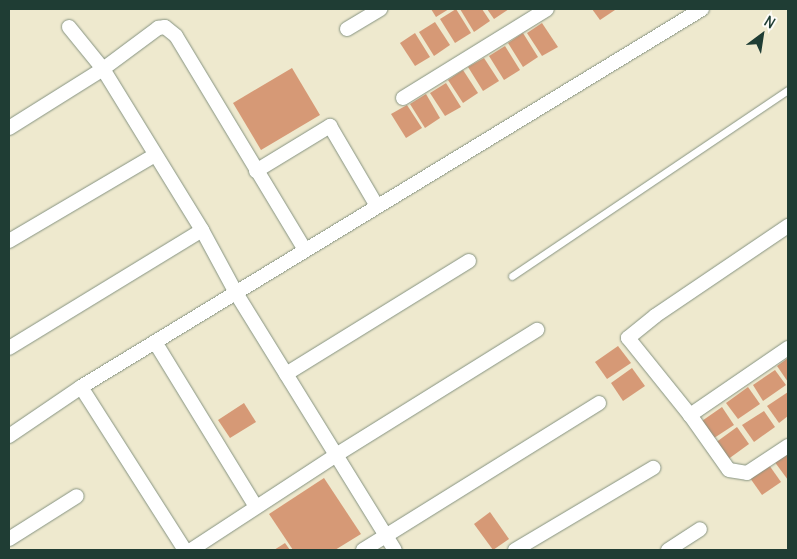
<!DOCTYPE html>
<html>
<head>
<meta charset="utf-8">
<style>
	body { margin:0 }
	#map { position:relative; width:797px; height:559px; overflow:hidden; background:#eee9ce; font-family:Delius,sans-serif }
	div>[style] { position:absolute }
	.building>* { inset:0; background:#d69976 }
	.roads { filter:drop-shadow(0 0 1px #869381) drop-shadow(0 0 1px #869381) }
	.lane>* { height:7px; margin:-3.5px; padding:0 3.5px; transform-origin:3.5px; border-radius:3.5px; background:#fff }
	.street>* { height:14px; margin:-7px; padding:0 7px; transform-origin:7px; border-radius:7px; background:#fff }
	span { translate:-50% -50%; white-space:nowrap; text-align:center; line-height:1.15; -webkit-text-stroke:4px #fdfcf7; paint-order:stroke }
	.frame { position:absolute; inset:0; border:10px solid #1f3d34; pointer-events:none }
	.north { position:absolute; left:737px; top:10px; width:50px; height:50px; -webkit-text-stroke:4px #fdfcf7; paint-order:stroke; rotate:31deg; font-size:14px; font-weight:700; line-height:20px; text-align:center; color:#1f3d34 }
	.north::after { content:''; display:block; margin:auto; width:18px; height:22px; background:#1f3d34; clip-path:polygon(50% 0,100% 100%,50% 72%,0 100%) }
</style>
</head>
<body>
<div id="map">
	<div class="building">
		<i style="clip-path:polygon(431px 9px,449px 9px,436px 17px)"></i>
		<i style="clip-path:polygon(456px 9px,471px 33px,455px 43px,440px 19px)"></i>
		<i style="clip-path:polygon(460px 9px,482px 9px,490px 21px,474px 32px)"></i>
		<i style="clip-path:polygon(487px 9px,509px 9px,494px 19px)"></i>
		<i style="clip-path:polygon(592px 9px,614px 9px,615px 10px,600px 20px)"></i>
		<i style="clip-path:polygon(435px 22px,450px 45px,434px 56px,419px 32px)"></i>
		<i style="clip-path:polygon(542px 23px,558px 47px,542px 56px,527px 33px)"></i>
		<i style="clip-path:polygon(415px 33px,430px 57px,415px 66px,400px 43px)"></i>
		<i style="clip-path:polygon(523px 33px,538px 57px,523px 67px,508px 43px)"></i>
		<i style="clip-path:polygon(505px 46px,520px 70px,504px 80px,489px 56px)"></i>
		<i style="clip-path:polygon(484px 58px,499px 81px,483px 91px,468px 67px)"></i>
		<i style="clip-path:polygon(292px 68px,320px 115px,261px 150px,233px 103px)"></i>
		<i style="clip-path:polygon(463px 70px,478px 93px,463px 103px,448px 80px)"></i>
		<i style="clip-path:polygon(446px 83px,461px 107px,445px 116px,430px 93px)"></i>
		<i style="clip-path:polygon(426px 94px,440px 118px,425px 128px,410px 104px)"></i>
		<i style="clip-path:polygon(407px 105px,422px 128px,406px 138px,391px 114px)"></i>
		<i style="clip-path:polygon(618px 346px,631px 363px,607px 379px,595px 362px)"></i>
		<i style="clip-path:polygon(788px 358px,788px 382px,777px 366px)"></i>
		<i style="clip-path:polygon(632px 368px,645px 386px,623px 401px,611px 383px)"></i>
		<i style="clip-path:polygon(775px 370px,786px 385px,763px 401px,753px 385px)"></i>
		<i style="clip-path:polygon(748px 387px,760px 404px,738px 419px,726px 403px)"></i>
		<i style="clip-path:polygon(788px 392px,788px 416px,779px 423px,767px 406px)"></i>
		<i style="clip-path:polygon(244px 403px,256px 422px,230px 438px,218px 420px)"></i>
		<i style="clip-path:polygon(722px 407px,734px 425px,711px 440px,699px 423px)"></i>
		<i style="clip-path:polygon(764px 411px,775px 427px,754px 442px,742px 425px)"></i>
		<i style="clip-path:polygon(737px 427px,749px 444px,727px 460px,715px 443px)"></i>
		<i style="clip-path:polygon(788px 451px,788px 480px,774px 461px)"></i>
		<i style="clip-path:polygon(769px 465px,781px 482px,762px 495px,750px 478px)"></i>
		<i style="clip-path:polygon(324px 478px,361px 534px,335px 550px,293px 550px,269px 514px)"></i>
		<i style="clip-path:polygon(490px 512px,509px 539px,493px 550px,474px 524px)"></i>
		<i style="clip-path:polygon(285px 543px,290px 550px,274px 550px)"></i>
	</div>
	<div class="roads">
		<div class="lane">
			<i style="left:512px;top:276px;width:333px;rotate:-34deg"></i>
		</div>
		<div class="street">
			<i style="left:69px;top:27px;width:54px;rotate:51deg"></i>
			<i style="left:103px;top:69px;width:189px;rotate:58.4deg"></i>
			<i style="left:202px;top:230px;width:72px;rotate:61.6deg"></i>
			<i style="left:236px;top:293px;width:302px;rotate:58.3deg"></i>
			<i style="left:347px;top:29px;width:39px;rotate:-31deg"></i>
			<i style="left:403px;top:98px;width:169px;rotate:-31.7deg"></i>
			<i style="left:9px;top:128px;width:111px;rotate:-32.1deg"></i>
			<i style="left:103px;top:69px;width:69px;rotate:-36.7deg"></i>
			<i style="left:158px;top:28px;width:7px;rotate:-8deg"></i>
			<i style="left:165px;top:27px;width:14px;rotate:39deg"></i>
			<i style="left:176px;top:36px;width:250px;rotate:58.9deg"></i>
			<i style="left:256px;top:171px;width:87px;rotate:-31.3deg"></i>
			<i style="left:330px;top:126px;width:93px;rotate:59.6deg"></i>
			<i style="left:9px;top:241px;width:169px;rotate:-30.5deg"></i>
			<i style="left:155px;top:342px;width:193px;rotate:58.5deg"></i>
			<i style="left:9px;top:348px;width:226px;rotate:-31.4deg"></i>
			<i style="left:788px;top:348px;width:119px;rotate:145.6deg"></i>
			<i style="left:690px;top:415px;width:67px;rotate:54.7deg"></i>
			<i style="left:729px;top:470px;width:18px;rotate:9deg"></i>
			<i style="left:747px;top:473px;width:49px;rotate:-33.4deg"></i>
			<i style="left:286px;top:374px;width:215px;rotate:-31.7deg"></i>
			<i style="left:81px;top:387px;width:193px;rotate:57.5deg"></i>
			<i style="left:690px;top:415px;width:99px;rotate:-128.8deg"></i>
			<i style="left:628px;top:338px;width:35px;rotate:-39deg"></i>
			<i style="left:655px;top:316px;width:161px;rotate:-34.1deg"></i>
			<i style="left:9px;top:436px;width:87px;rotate:-34.2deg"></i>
			<i style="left:81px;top:387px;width:727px;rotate:-31.33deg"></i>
			<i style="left:9px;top:539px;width:80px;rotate:-32.3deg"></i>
			<i style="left:191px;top:550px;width:173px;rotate:-33.2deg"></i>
			<i style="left:336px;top:455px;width:237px;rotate:-31.9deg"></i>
			<i style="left:363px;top:550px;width:278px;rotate:-31.9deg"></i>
			<i style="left:515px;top:550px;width:161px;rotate:-30.7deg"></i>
			<i style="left:668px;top:550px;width:38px;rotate:-33deg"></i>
		</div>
	</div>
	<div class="frame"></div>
	<div class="north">N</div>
</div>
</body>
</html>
